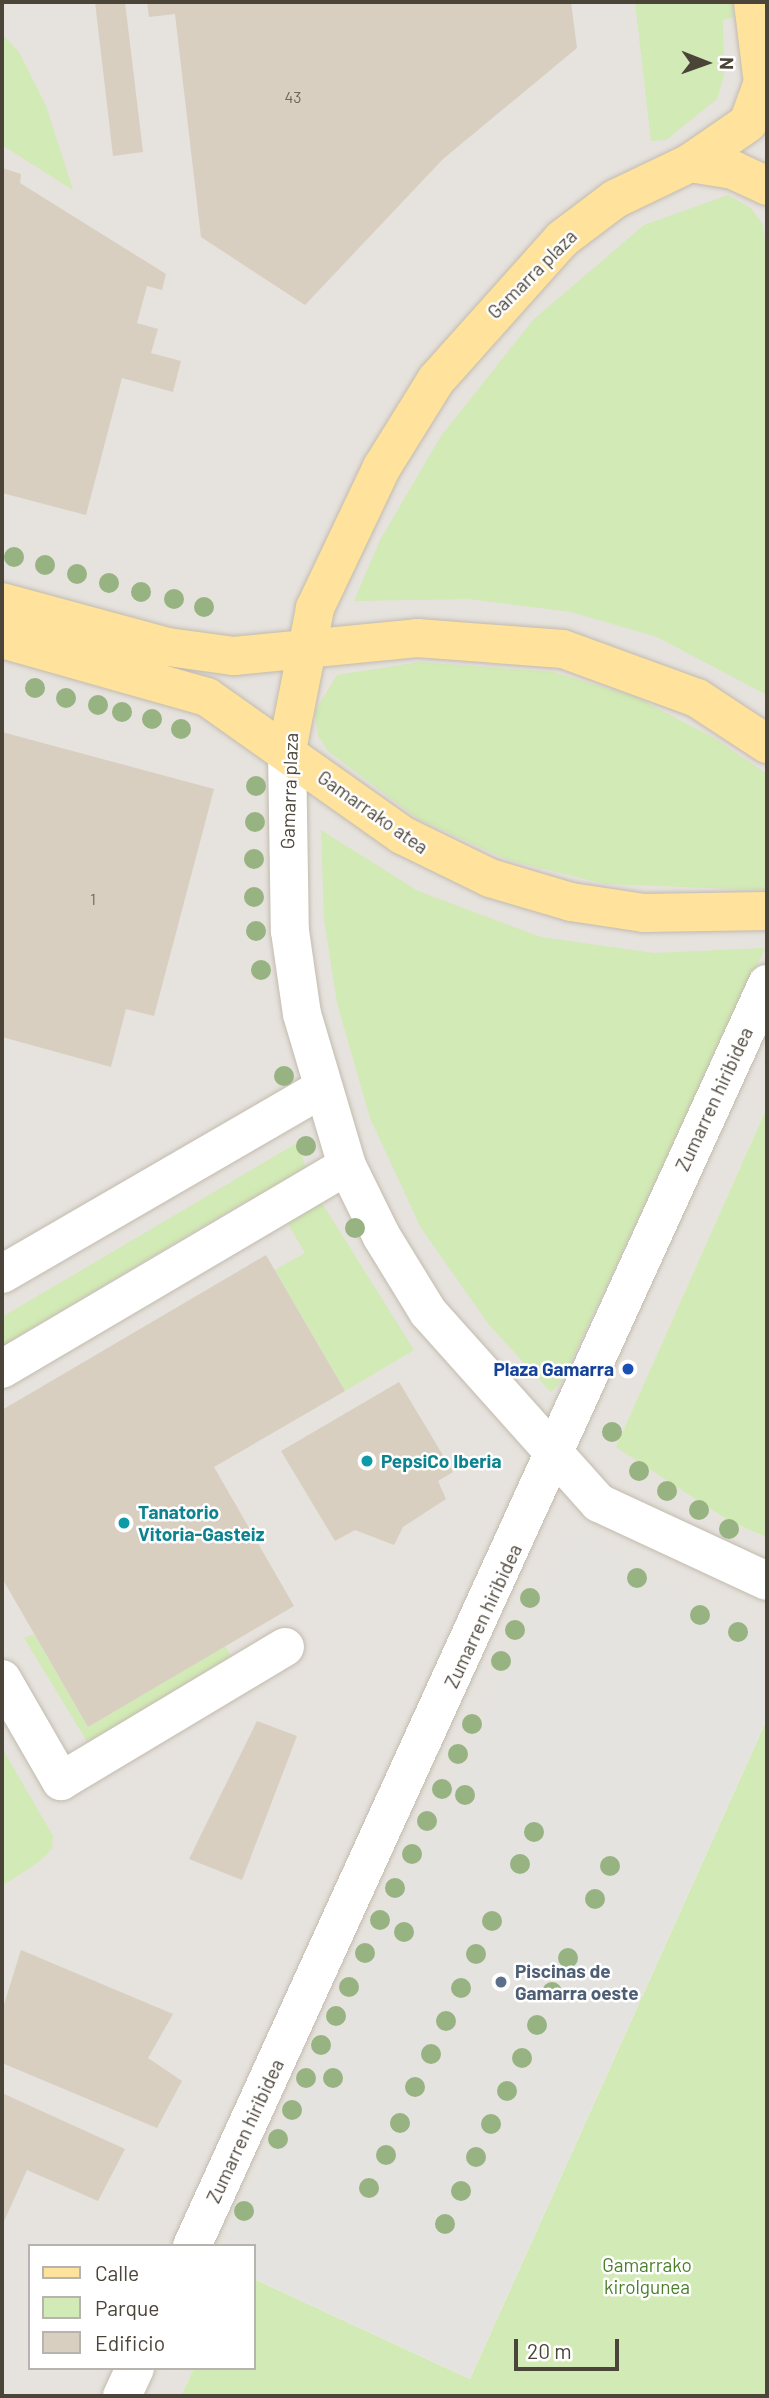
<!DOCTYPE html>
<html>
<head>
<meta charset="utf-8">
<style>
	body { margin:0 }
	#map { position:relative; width:769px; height:2398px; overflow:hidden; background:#f6f3ec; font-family:Barlow,sans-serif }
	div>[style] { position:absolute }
	.industrial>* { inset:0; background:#e6e2dd }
	.green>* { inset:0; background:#d2eab5 }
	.parking>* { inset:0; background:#e5e3e0 }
	.building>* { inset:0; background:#d8cfc1 }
	.roads { filter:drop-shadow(0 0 2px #c2bbae) drop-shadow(0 0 2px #c2bbae) }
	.minor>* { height:38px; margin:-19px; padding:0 19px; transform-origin:19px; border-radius:19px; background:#fff }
	.major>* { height:38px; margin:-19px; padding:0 19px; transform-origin:19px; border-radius:19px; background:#ffe39c }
	.trees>* { width:20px; height:20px; margin:-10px; border-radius:50%; background:#97b381 }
	.dots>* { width:19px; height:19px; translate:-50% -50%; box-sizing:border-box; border:4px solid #fff; border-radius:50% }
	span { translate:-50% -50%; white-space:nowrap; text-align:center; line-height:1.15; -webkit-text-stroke:5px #fff; paint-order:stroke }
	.number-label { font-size:16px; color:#6e675b }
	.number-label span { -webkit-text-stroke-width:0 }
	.street-label { font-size:19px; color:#4b4439 }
	.transit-label { font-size:19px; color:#164399; font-weight:700 }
	.right { translate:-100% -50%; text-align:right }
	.culture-label { font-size:19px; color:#0d838f; font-weight:700 }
	.left { translate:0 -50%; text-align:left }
	.service-label { font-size:19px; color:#4e5e75; font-weight:700 }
	.park-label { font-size:19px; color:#4a7f2a }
	.frame { position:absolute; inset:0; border:4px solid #4b4439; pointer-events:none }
	.legend { position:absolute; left:28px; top:2244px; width:228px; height:126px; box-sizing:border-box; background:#fff; border:2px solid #b7b4b0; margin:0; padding:9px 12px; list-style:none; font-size:21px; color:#4b4439 }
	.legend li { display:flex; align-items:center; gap:14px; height:35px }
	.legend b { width:35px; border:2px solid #b7b4b0 }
	.north { position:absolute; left:671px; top:28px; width:70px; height:70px; -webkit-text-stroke:5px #fff; paint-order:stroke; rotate:91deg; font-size:19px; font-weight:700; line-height:28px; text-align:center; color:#4b4439 }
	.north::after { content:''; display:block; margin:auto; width:24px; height:32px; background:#4b4439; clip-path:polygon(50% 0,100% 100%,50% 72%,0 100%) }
	.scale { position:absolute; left:514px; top:2339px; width:105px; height:32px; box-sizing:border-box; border:4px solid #4b4439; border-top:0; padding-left:9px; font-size:21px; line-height:24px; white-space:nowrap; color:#4b4439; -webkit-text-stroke:5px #fff; paint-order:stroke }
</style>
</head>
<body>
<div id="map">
	<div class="industrial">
		<i style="clip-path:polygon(2px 2px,767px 2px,767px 1107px,617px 1446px,726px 1519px,767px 1538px,767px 1719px,254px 2279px,254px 2246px,30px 2246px,30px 2368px,194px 2368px,181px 2396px,2px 2396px)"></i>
	</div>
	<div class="green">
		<i style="clip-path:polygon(635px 2px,732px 2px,734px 17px,723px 20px,724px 76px,717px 99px,666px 140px,651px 141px)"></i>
		<i style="clip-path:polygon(2px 34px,19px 52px,46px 106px,73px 190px,2px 145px)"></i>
		<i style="clip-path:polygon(728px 195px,751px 208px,763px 225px,767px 258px,767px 695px,657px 637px,571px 612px,469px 599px,354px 601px,380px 540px,441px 436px,533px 320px,644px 225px)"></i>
		<i style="clip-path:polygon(420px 662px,553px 672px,636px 697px,714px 738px,767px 774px,767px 890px,605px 884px,508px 860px,418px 819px,328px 751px,318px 736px,315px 711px,337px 675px)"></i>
		<i style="clip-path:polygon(321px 830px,418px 891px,541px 937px,654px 953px,765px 948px,562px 1381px,551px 1392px,490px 1326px,421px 1228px,370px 1118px,337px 1003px,324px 919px)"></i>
		<i style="clip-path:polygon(767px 1107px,767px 1538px,726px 1519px,616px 1447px)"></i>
		<i style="clip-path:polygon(297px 1143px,308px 1173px,239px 1205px,2px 1346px,2px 1317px)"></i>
		<i style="clip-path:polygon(320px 1200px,414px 1350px,345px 1391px,275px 1270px,305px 1253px,285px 1219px)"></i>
		<i style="clip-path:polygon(34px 1634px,88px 1727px,225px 1646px,231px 1656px,88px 1743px,24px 1638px)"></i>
		<i style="clip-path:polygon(767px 1719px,767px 2396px,181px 2396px,194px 2368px,254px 2368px,254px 2279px,470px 2379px)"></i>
		<i style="clip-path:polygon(2px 1748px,53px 1836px,52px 1849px,40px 1861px,2px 1886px)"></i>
	</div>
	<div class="parking">
		<i style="clip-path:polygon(577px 1533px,647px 1579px,767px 1639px,767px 1719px,470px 2379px,254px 2279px,254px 2246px,221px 2246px)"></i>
	</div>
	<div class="building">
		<i style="clip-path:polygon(95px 2px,125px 2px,143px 152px,113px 156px)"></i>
		<i style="clip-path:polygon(147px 2px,571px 2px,577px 48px,443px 159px,305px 305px,201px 237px,175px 14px,149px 17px)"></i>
		<i style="clip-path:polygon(2px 168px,21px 174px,20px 183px,166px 274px,162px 290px,147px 286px,137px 323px,158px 329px,151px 353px,181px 361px,173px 392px,122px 378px,86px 515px,2px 493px)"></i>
		<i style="clip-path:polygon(2px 732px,214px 789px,154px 1016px,126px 1009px,111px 1067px,2px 1037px)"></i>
		<i style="clip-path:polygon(266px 1255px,345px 1391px,214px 1467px,294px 1606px,88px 1727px,2px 1578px,2px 1410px)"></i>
		<i style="clip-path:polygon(399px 1382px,453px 1472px,438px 1481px,446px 1499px,403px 1527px,394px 1545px,355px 1530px,335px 1541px,281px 1451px)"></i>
		<i style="clip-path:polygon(257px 1721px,297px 1736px,242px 1880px,189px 1859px)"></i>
		<i style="clip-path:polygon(21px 1950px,173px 2014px,148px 2058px,182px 2081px,157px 2128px,2px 2063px,2px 2011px)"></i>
		<i style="clip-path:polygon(2px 2093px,125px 2149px,98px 2201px,27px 2170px,2px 2226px)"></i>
	</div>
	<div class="roads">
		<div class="minor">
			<i style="left:287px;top:750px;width:181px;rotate:89.1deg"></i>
			<i style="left:290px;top:931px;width:84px;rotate:81.8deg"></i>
			<i style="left:302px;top:1014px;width:159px;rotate:73.5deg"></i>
			<i style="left:347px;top:1166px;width:79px;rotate:63.8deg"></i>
			<i style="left:382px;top:1237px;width:88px;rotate:58.5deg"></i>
			<i style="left:428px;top:1312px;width:256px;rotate:48.2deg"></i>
			<i style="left:599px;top:1503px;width:185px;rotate:24.9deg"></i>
			<i style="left:2px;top:1274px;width:369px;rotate:-30.1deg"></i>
			<i style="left:2px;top:1369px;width:400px;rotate:-30.5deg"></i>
			<i style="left:2px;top:1679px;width:118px;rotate:60deg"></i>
			<i style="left:61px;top:1781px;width:261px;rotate:-30.9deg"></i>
			<i style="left:192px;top:2246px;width:1387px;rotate:-65.5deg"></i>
			<i style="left:122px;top:2396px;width:31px;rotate:-65deg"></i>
		</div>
		<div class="major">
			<i style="left:753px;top:2px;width:107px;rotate:83deg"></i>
			<i style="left:690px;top:163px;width:44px;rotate:9.2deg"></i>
			<i style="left:733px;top:170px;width:38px;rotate:25deg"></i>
			<i style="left:2px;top:602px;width:172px;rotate:15.2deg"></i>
			<i style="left:168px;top:647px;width:67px;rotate:7.8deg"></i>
			<i style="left:234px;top:656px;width:184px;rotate:-5.6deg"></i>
			<i style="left:417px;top:638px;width:146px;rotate:4.3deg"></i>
			<i style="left:563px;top:649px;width:143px;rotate:20.1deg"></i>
			<i style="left:697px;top:698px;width:84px;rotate:33.3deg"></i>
			<i style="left:2px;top:639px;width:213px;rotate:15.8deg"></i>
			<i style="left:207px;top:697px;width:239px;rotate:35.3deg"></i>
			<i style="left:402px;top:835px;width:98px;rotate:26deg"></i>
			<i style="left:490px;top:878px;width:84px;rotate:16.5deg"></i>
			<i style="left:571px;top:902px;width:74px;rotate:8.6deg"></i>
			<i style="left:644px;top:913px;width:123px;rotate:-0.9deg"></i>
			<i style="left:287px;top:750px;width:145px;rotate:-78.8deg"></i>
			<i style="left:315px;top:608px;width:156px;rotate:-64.6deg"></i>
			<i style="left:382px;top:467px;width:102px;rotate:-58.2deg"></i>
			<i style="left:436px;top:380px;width:189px;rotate:-48.2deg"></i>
			<i style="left:562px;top:239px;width:66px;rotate:-37deg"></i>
			<i style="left:615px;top:199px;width:83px;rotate:-25.6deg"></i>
			<i style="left:690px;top:163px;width:70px;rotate:-34.6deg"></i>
			<i style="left:748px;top:123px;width:44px;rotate:-69.9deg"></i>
		</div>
	</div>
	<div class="trees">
		<i style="left:14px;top:557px"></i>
		<i style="left:45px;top:565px"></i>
		<i style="left:77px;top:574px"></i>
		<i style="left:109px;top:583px"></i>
		<i style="left:141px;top:592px"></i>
		<i style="left:174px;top:599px"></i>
		<i style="left:204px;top:607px"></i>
		<i style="left:35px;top:688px"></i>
		<i style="left:66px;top:698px"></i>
		<i style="left:98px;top:705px"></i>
		<i style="left:122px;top:712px"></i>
		<i style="left:152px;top:719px"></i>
		<i style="left:181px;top:729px"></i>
		<i style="left:256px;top:786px"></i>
		<i style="left:255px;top:822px"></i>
		<i style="left:254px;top:859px"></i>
		<i style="left:254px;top:897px"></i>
		<i style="left:256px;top:931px"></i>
		<i style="left:261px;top:970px"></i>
		<i style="left:284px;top:1076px"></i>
		<i style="left:306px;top:1146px"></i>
		<i style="left:355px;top:1228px"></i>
		<i style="left:612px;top:1432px"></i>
		<i style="left:639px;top:1471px"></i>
		<i style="left:667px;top:1491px"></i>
		<i style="left:699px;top:1510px"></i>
		<i style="left:729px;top:1529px"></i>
		<i style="left:637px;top:1578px"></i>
		<i style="left:530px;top:1598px"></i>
		<i style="left:700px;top:1615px"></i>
		<i style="left:515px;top:1630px"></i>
		<i style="left:738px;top:1632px"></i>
		<i style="left:501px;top:1661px"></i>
		<i style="left:472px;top:1724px"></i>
		<i style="left:458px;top:1754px"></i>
		<i style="left:442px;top:1789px"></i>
		<i style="left:465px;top:1795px"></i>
		<i style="left:427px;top:1821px"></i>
		<i style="left:534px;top:1832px"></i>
		<i style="left:412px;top:1854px"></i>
		<i style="left:520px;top:1864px"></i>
		<i style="left:610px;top:1866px"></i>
		<i style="left:395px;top:1888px"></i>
		<i style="left:595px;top:1899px"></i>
		<i style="left:380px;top:1920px"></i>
		<i style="left:492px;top:1921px"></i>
		<i style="left:404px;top:1932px"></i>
		<i style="left:365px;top:1953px"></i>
		<i style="left:476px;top:1954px"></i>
		<i style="left:568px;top:1958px"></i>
		<i style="left:349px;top:1987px"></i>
		<i style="left:461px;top:1988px"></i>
		<i style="left:552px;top:1992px"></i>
		<i style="left:336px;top:2016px"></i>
		<i style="left:446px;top:2021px"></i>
		<i style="left:537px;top:2025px"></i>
		<i style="left:321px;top:2045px"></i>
		<i style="left:431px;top:2054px"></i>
		<i style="left:522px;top:2058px"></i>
		<i style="left:306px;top:2078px"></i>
		<i style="left:333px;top:2078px"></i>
		<i style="left:415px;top:2087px"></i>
		<i style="left:507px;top:2091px"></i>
		<i style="left:292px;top:2110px"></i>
		<i style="left:400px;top:2123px"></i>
		<i style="left:491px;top:2124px"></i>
		<i style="left:278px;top:2139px"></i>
		<i style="left:386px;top:2155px"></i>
		<i style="left:476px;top:2157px"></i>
		<i style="left:369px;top:2188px"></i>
		<i style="left:461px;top:2191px"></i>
		<i style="left:244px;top:2211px"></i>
		<i style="left:445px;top:2224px"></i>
	</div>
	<div class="dots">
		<i style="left:628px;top:1369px;background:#1a4fb4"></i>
		<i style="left:367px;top:1461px;background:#0f9aa8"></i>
		<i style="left:124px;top:1523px;background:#0f9aa8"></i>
		<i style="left:501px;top:1982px;background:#5c6f8a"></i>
	</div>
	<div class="number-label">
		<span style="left:293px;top:97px">43</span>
		<span style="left:93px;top:899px">1</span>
	</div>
	<div class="street-label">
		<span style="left:532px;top:274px;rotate:-45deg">Gamarra plaza</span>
		<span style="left:289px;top:791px;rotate:-88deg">Gamarra plaza</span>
		<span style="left:373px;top:812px;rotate:35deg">Gamarrako atea</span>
		<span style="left:714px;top:1099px;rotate:-65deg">Zumarren hiribidea</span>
		<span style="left:483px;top:1616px;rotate:-65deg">Zumarren hiribidea</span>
		<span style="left:245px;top:2131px;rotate:-65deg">Zumarren hiribidea</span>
	</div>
	<div class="transit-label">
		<span class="right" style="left:614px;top:1369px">Plaza Gamarra</span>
	</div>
	<div class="culture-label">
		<span class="left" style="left:381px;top:1461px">PepsiCo Iberia</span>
		<span class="left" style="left:138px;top:1523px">Tanatorio<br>Vitoria-Gasteiz</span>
	</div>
	<div class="service-label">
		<span class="left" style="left:515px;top:1982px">Piscinas de<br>Gamarra oeste</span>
	</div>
	<div class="park-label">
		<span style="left:647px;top:2276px">Gamarrako<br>kirolgunea</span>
	</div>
	<div class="frame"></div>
	<ul class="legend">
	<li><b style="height:9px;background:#ffe39c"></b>Calle</li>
	<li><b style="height:19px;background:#d2eab5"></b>Parque</li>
	<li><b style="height:19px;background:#d8cfc1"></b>Edificio</li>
	</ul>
	<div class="north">N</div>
	<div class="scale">20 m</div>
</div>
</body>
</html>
